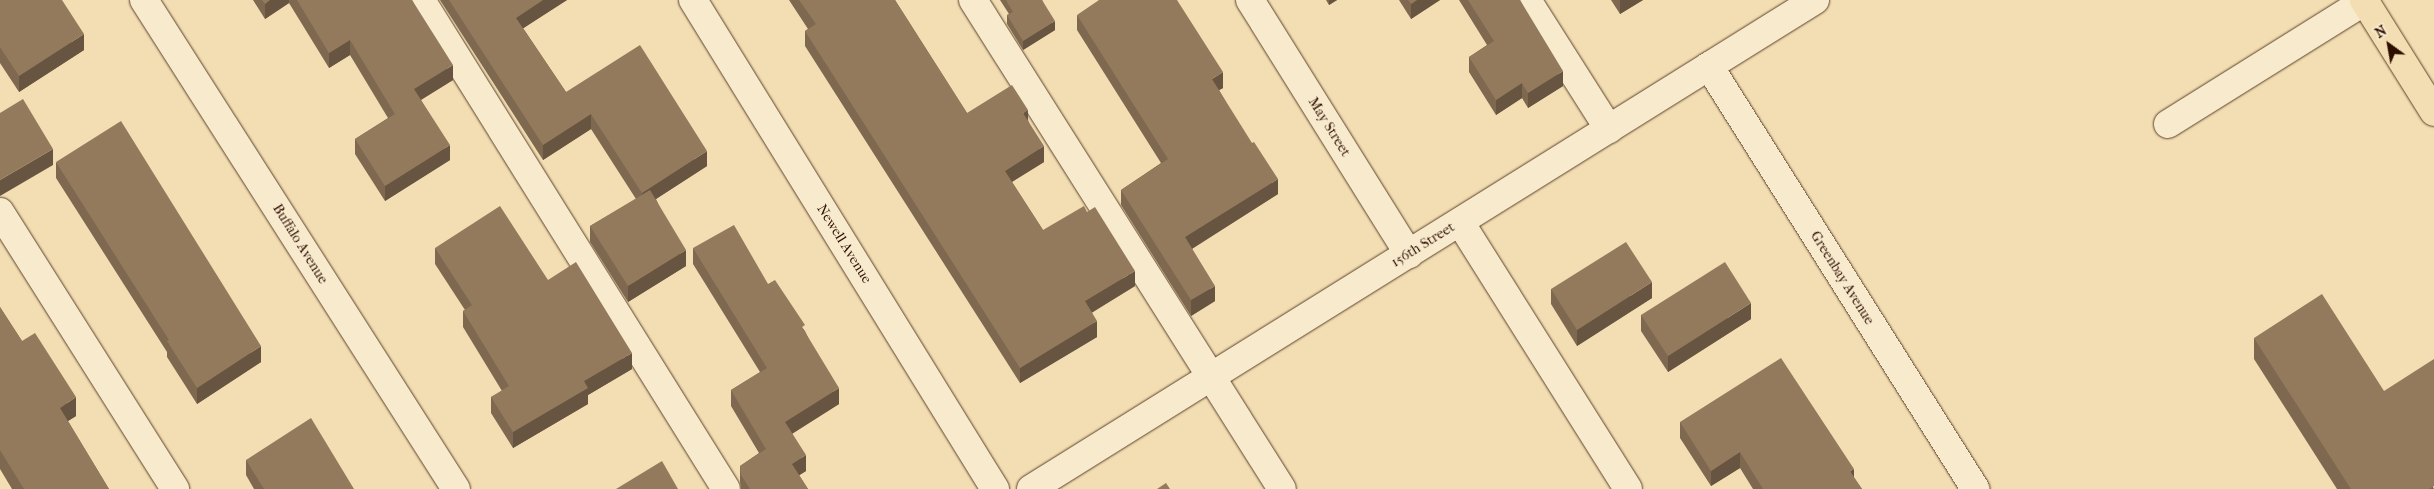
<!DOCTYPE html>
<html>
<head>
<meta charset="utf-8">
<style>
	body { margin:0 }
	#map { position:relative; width:2434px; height:489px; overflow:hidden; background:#f2deb2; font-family:"IM FELL French Canon",serif }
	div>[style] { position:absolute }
	.roads { filter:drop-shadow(0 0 1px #5e412c) drop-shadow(0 0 1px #5e412c) }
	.minor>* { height:28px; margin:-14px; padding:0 14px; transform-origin:14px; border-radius:14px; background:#f7eacd }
	.major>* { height:28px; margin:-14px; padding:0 14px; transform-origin:14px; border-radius:14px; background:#f2deb2 }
	.wall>* { inset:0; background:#7e6950 }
	.shaded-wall>* { inset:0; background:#675541 }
	.building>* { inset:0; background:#937a5d }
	span { translate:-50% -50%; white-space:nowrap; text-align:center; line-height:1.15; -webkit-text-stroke:4px #f7eacd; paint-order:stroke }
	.street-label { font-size:14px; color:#2d0d00 }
	.north { position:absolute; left:2364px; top:20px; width:50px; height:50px; -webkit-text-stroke:4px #f7eacd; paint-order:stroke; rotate:328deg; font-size:14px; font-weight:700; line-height:20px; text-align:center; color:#2d0d00 }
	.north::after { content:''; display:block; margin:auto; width:18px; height:22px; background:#2d0d00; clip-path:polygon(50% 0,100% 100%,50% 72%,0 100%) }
</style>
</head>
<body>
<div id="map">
	<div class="roads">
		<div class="minor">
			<i style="left:144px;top:0;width:580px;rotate:57.46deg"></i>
			<i style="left:421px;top:0;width:576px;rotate:58.05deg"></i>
			<i style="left:693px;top:0;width:575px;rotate:58.3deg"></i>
			<i style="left:973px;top:0;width:578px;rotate:57.71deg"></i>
			<i style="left:1250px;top:0;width:300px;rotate:58deg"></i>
			<i style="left:1527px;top:0;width:153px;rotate:57.6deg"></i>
			<i style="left:1709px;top:66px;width:500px;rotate:57.8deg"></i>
			<i style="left:2168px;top:124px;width:232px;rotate:-32deg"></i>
			<i style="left:0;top:212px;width:328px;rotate:57.7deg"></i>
			<i style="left:1460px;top:222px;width:315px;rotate:57.8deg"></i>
			<i style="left:1031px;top:489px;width:924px;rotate:-31.95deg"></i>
		</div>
		<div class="major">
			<i style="left:2364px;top:0;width:132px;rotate:58deg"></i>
		</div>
	</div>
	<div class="wall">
		<i style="clip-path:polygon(0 0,84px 50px,19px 92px,0 63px)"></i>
		<i style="clip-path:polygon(253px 0,412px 0,453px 80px,421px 100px,450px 160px,385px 201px,355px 154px,355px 139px,388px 118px,350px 55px,329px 68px,289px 3px,265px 19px)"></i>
		<i style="clip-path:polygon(440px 0,567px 0,523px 28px,566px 92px,707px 166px,656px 199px,686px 266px,628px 302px,590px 242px,590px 226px,636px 199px,591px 129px,543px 160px)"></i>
		<i style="clip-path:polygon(789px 0,895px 0,967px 113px,1028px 120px,1044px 162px,1012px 182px,1043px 230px,1135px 286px,1092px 312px,1097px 337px,1020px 383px,805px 46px,805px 31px,808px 29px)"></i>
		<i style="clip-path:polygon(1000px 0,1042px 0,1055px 30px,1023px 50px,1007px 24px,1007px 15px,1009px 14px)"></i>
		<i style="clip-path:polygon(1326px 0,1337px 0,1329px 5px)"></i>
		<i style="clip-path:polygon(1399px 0,1440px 0,1411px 19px)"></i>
		<i style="clip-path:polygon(1459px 0,1520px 0,1563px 86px,1528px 108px,1522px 98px,1496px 115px,1469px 72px,1469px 57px,1487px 45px)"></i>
		<i style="clip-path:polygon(1611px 0,1643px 0,1620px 14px)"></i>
		<i style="clip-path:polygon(1077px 15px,1223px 88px,1219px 90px,1278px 194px,1192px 249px,1215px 301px,1191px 316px,1121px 205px,1121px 190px,1161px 163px,1077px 30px)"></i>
		<i style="clip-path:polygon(56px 162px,261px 362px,197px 404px,167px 357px,167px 352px,56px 178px)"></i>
		<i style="clip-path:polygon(435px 248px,548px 280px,632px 369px,588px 395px,588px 404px,513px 448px,491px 413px,491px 397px,502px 391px,463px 327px,463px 311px,465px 310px,435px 264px)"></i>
		<i style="clip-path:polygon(693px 248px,768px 284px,805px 331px,839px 404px,792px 434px,806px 471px,799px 475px,808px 489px,741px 489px,740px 482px,740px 466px,759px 453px,731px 406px,731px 390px,760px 372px,693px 264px)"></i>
		<i style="clip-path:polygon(1551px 289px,1652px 298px,1577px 346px,1551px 304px)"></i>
		<i style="clip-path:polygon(0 307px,22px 341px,76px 416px,68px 421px,109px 489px,12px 489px,0 469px)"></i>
		<i style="clip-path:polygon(1641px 315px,1751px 319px,1668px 372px,1641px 331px)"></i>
		<i style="clip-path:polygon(2254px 338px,2384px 391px,2434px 489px,2337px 489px,2254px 359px)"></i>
		<i style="clip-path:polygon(1680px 422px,1854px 478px,1862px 489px,1753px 489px,1740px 468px,1711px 486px,1680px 438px)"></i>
		<i style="clip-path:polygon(246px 460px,354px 489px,254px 489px,246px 475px)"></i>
	</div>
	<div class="shaded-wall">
		<i style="clip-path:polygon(270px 0,289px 0,289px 3px,265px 19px,265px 4px)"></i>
		<i style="clip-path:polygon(543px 0,567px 0,516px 33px,516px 18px)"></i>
		<i style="clip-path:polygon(1329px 0,1337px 0,1329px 5px)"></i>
		<i style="clip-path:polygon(1417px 0,1440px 0,1411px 19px,1411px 4px)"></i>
		<i style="clip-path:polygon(1620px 0,1643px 0,1620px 14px)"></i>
		<i style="clip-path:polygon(1055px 21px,1055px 30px,1023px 50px,1023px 41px)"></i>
		<i style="clip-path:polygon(84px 34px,84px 50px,19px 92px,19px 76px)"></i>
		<i style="clip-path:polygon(350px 40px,350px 55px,329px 68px,329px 53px)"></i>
		<i style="clip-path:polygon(453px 65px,453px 80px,414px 104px,414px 89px)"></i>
		<i style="clip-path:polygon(1563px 71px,1563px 86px,1528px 108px,1528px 93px)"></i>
		<i style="clip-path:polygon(1223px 72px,1223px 88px,1212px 94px,1212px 79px)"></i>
		<i style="clip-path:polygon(1522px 83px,1522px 98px,1496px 115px,1496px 100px)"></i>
		<i style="clip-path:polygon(1028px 110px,1028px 126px,1023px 113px)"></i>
		<i style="clip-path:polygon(591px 114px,591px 129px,543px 160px,543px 145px)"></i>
		<i style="clip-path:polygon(450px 145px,450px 160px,385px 201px,385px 186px)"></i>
		<i style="clip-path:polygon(1044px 146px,1044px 162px,1005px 186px,1005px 171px)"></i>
		<i style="clip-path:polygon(53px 149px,53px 165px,0 196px,0 180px)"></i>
		<i style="clip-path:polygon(707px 151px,707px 166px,642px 208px,642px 193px)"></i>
		<i style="clip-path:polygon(1278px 179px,1278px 194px,1185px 253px,1185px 237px)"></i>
		<i style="clip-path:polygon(686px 250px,686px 266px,628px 302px,628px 286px)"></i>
		<i style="clip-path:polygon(1135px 271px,1135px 286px,1085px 317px,1085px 301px)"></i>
		<i style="clip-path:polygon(1652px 282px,1652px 298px,1577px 346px,1577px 330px)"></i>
		<i style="clip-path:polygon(1215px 286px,1215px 301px,1191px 316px,1191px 300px)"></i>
		<i style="clip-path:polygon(1751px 303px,1751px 319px,1668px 372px,1668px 356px)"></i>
		<i style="clip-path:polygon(1097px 321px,1097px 337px,1020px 383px,1020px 368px)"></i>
		<i style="clip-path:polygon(261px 346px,261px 362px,197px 404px,197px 388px)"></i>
		<i style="clip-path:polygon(632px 353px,632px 369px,588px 395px,588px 404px,513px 448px,513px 432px,584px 381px)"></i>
		<i style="clip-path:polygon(839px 388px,839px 404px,785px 438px,785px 422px)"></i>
		<i style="clip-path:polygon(76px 397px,76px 416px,60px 426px,60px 408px)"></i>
		<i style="clip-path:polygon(1740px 452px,1740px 468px,1711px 486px,1711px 471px)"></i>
		<i style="clip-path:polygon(806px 455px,806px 471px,792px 480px,792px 464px)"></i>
		<i style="clip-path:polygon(1854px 469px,1854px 484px,1850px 471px)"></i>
	</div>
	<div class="building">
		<i style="clip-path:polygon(0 0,62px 0,84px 34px,19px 76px,0 47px)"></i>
		<i style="clip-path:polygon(262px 0,270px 0,265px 4px)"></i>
		<i style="clip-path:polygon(297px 0,412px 0,453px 65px,414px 89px,450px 145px,385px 186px,355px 139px,395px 114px,350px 40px,329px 53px)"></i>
		<i style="clip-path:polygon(449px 0,543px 0,516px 18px,566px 92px,640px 45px,707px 151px,642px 193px,591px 114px,543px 145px)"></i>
		<i style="clip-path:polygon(799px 0,895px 0,967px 113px,1012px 85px,1028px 110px,1023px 113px,1044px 146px,1005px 171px,1043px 230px,1084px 206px,1087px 212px,1095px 207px,1135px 271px,1085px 301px,1097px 321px,1020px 368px,805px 31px,816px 24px)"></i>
		<i style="clip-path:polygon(1006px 0,1042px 0,1055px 21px,1023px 41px,1007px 15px,1013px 12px)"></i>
		<i style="clip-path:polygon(1099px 0,1177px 0,1223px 72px,1212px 79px,1252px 143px,1254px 142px,1278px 179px,1185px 237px,1215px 286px,1191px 300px,1121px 190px,1168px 159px,1077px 15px)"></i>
		<i style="clip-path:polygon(1408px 0,1417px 0,1411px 4px)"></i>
		<i style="clip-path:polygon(1468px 0,1520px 0,1563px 71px,1528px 93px,1522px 83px,1496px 100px,1469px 57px,1494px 41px)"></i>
		<i style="clip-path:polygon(23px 99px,53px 149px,0 180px,0 113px)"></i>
		<i style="clip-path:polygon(121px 121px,261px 346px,197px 388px,167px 341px,169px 340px,56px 162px)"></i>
		<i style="clip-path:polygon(650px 190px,686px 250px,628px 286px,590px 226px)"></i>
		<i style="clip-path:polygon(500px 206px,548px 280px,576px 262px,632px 353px,584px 381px,588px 388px,513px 432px,491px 397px,509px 386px,463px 311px,472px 305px,435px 248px)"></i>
		<i style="clip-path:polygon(734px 225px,768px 284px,775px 280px,805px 325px,802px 327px,839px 388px,785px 422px,806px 455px,792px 464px,808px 489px,750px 489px,741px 475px,740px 466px,766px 449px,731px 390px,767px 368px,693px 248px)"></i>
		<i style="clip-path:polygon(1626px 242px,1652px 282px,1577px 330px,1551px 289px)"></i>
		<i style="clip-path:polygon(1725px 262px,1751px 303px,1668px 356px,1641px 315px)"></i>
		<i style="clip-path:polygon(2322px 294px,2384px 391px,2434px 359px,2434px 486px,2429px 489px,2351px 489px,2254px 338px)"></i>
		<i style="clip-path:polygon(0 307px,22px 341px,35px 333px,76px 397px,60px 408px,109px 489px,24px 489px,0 450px)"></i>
		<i style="clip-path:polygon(1781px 358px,1854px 469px,1850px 471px,1862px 489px,1763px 489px,1740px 452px,1711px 471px,1680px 422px)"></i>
		<i style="clip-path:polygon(311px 418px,354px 489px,264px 489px,246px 460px)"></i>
		<i style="clip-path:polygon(662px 461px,678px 489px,616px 489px)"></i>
		<i style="clip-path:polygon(1166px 483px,1170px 489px,1157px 489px)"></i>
	</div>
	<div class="street-label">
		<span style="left:1329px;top:127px;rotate:58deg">May Street</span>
		<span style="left:300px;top:244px;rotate:58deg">Buffalo Avenue</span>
		<span style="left:844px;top:244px;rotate:58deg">Newell Avenue</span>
		<span style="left:1423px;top:245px;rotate:-32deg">156th Street</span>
		<span style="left:1842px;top:278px;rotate:58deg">Greenbay Avenue</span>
	</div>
	<div class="north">N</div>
</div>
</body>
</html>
